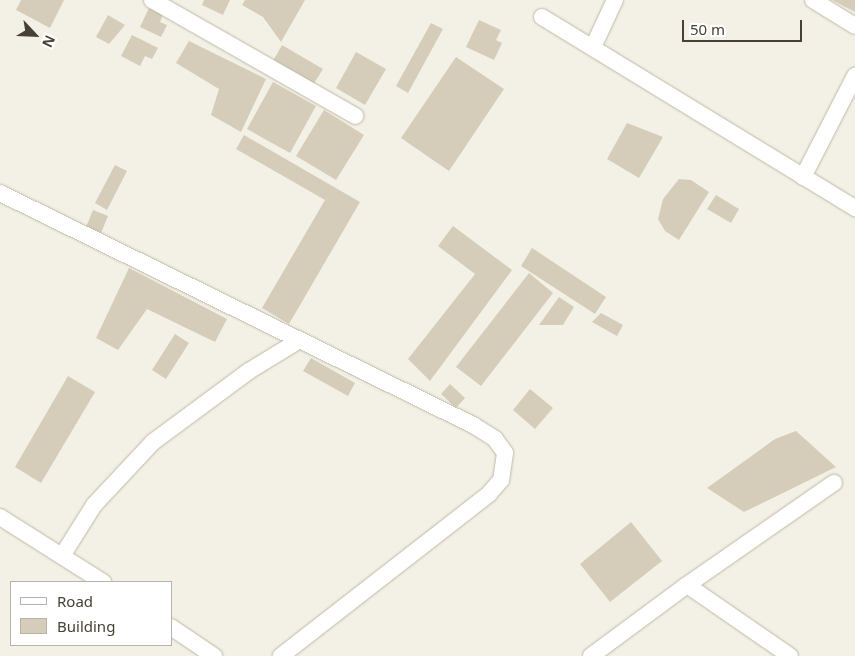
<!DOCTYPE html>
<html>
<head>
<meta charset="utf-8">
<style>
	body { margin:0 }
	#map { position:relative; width:855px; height:656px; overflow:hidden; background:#f3f0e5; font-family:"Noto Sans",sans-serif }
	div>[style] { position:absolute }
	.building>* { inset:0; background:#d5cdba }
	.roads { filter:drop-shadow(0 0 1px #bfb9a7) drop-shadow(0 0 1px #bfb9a7) }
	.minor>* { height:16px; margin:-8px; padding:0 8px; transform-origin:8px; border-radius:8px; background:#fff }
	span { translate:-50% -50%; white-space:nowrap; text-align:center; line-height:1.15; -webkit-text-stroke:4.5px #fff; paint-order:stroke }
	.legend { position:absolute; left:10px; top:581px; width:162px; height:65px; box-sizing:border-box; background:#fff; border:1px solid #b5b3ae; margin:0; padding:6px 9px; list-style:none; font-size:15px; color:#464134 }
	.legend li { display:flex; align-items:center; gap:10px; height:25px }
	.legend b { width:25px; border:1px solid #b5b3ae }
	.north { position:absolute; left:10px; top:10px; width:50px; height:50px; -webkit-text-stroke:4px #fff; paint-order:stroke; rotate:115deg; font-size:14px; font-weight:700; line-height:20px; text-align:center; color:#464134 }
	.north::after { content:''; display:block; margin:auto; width:18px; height:22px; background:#464134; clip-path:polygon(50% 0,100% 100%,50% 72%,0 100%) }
	.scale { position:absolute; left:682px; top:20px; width:120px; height:22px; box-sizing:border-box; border:2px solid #464134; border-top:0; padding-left:6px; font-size:15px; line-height:18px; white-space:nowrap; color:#464134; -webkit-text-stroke:4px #fff; paint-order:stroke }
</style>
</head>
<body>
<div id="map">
	<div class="building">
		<i style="clip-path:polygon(21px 0,64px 0,50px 28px,16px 10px)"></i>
		<i style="clip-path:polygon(204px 0,230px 0,223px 15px,202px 5px)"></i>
		<i style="clip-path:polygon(245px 0,305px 0,281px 42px,263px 17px,242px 5px)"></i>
		<i style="clip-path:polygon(832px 0,855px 0,855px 12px)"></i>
		<i style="clip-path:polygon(149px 8px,163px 14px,160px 22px,167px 25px,161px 37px,140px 27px)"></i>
		<i style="clip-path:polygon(108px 15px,125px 25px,109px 44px,96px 37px)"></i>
		<i style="clip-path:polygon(479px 20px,501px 30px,496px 40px,502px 43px,494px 60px,466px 47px)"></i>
		<i style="clip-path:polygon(431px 23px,443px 29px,408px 93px,396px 86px)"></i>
		<i style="clip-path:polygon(132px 35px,158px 48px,152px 59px,145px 56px,140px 66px,121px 56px)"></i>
		<i style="clip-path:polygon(189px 41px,266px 79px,241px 132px,211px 115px,219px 89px,176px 63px)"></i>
		<i style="clip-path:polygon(282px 45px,323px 69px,313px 85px,273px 61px)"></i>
		<i style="clip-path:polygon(356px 52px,386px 69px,365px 105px,336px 88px)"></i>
		<i style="clip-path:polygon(456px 57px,504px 89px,449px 171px,401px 138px)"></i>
		<i style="clip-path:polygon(273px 82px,316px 106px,290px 153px,247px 129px)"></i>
		<i style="clip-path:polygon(324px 110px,364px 135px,336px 180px,296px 156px)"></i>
		<i style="clip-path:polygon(627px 123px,663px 137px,639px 178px,607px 159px)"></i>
		<i style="clip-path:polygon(244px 135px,360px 202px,289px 324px,262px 308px,325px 200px,236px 149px)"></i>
		<i style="clip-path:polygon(115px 165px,127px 171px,107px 210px,95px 203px)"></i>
		<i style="clip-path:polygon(679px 179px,691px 180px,709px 192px,679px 240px,665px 231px,658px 219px,663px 199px)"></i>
		<i style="clip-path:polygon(716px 195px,739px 209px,731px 223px,707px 209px)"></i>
		<i style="clip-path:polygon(93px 210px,108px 216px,101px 233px,86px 227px)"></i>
		<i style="clip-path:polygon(453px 226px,512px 270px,430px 381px,408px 359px,475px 274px,438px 246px)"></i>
		<i style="clip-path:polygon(532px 248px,606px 297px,595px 314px,521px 266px)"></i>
		<i style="clip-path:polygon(129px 268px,227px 319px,215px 342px,147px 309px,118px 350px,96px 338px)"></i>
		<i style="clip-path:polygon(529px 273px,553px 293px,481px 386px,456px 367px)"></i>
		<i style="clip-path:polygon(559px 297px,574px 307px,563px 325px,539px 325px)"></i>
		<i style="clip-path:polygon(601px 313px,623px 325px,617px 336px,592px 322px)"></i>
		<i style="clip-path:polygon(175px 334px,189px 343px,166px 379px,152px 370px)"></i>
		<i style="clip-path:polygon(311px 358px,355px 383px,348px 396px,303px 371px)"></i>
		<i style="clip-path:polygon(68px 376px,95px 392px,41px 483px,15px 467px)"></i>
		<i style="clip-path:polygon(450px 384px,465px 398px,456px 408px,441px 394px)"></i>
		<i style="clip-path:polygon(530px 389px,553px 408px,535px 429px,513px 410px)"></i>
		<i style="clip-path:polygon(796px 431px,836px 467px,744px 512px,707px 488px,775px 439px)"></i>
		<i style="clip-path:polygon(631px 522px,662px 561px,610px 602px,580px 564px)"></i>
	</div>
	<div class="roads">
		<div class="minor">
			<i style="left:152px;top:0;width:234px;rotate:29.7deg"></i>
			<i style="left:813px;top:0;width:49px;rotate:31.8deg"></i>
			<i style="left:542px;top:17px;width:367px;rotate:31.4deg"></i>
			<i style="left:594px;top:45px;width:50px;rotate:-65deg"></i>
			<i style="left:803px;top:177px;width:114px;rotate:-62.8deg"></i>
			<i style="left:0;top:193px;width:527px;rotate:26.13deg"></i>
			<i style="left:473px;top:425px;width:26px;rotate:32deg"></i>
			<i style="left:495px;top:439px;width:17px;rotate:54deg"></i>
			<i style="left:505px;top:453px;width:27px;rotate:98deg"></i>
			<i style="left:501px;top:480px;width:18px;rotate:131deg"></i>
			<i style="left:489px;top:494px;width:264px;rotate:142.1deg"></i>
			<i style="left:0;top:517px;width:122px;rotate:32.3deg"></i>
			<i style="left:62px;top:556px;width:60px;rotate:-57.9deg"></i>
			<i style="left:94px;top:505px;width:86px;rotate:-46.9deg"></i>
			<i style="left:153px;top:442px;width:119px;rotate:-36.5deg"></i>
			<i style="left:249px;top:371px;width:57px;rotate:-31.5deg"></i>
			<i style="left:687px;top:585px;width:179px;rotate:-34.8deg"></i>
			<i style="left:171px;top:627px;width:52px;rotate:34deg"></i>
			<i style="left:591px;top:656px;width:119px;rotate:-36.5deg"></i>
			<i style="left:687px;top:585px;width:125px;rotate:34.6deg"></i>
		</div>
	</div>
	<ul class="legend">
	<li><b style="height:6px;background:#fff"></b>Road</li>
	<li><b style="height:14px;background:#d5cdba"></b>Building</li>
	</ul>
	<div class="north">N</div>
	<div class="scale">50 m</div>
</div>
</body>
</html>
